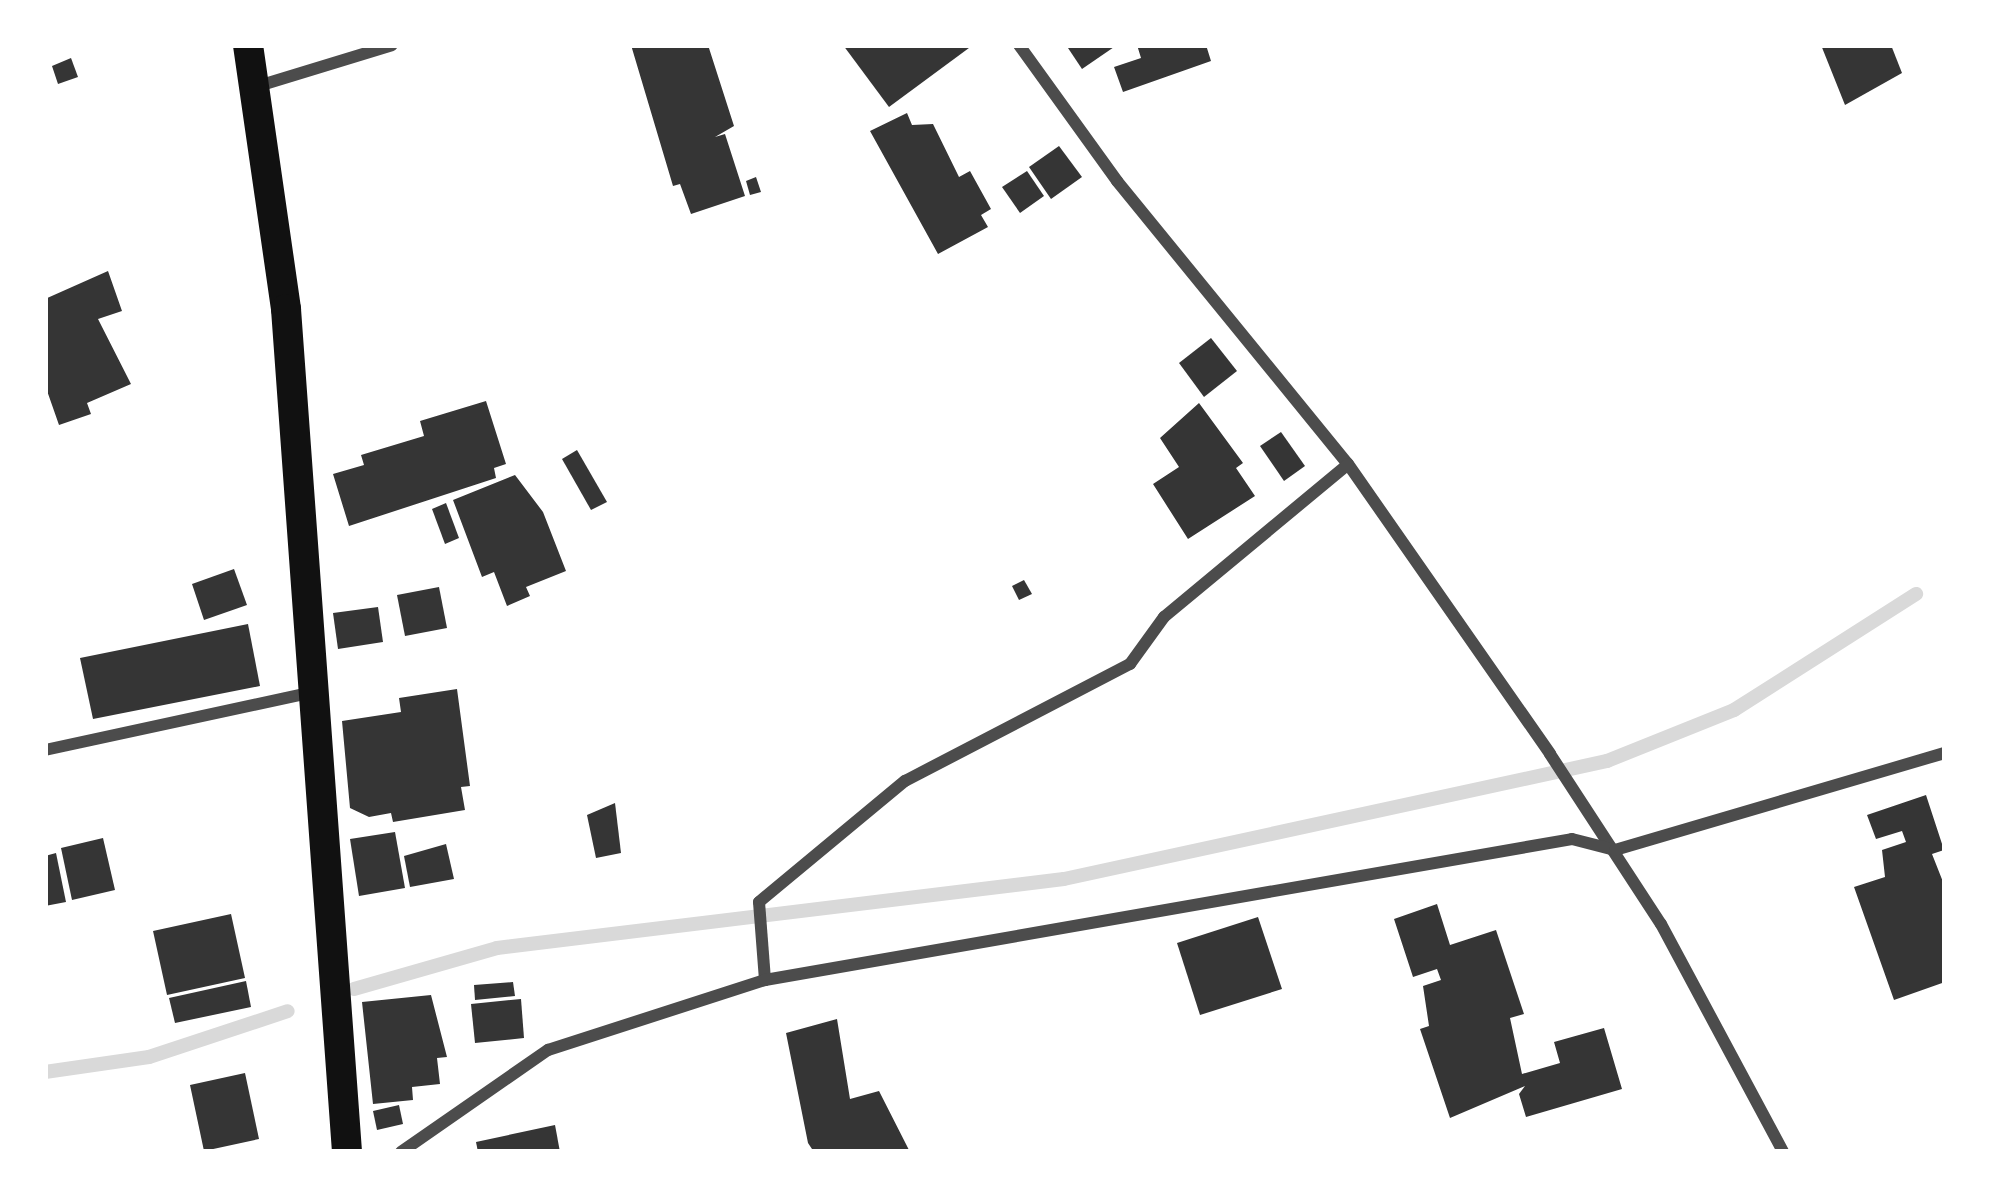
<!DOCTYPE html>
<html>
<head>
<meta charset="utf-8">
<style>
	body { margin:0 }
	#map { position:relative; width:1990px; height:1197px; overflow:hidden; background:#fff; font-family:"Asap Condensed",sans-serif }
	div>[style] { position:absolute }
	.stream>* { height:14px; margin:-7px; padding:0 7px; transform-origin:7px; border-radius:7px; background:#d9d9d9 }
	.building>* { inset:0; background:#353535 }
	.minor>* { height:12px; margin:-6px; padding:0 6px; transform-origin:6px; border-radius:6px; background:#4c4c4c }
	.primary>* { height:30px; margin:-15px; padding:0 15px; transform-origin:15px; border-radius:15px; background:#111 }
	span { translate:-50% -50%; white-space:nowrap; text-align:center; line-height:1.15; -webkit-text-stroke:9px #fff; paint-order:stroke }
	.frame { position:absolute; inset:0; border:48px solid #fff; pointer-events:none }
</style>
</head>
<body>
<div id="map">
	<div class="stream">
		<i style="left:354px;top:989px;width:149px;rotate:-16deg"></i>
		<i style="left:497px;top:948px;width:571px;rotate:-6.94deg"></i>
		<i style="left:1064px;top:879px;width:556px;rotate:-12.26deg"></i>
		<i style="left:1607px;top:761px;width:137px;rotate:-21.9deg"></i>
		<i style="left:1734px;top:710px;width:216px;rotate:-32.5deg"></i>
		<i style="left:45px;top:1072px;width:105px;rotate:-8.2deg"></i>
		<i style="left:149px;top:1057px;width:146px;rotate:-18.3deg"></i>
	</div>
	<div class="building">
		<i style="clip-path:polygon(631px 45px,708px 45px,734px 126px,715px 137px,725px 134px,745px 196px,691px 214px,680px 184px,673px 186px)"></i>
		<i style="clip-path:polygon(843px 45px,973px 45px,889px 107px)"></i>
		<i style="clip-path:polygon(1066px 45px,1117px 45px,1082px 69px)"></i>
		<i style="clip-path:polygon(1137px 45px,1206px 45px,1211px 61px,1123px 92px,1114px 67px,1141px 58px)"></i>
		<i style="clip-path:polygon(1821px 45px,1891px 45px,1902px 73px,1845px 105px)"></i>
		<i style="clip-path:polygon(71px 58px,78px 77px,58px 84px,52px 66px)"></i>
		<i style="clip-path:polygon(907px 113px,912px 125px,933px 124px,959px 177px,970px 171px,991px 209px,981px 215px,988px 227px,938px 254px,870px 131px)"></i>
		<i style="clip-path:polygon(1059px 146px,1082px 177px,1051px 199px,1029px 167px)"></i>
		<i style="clip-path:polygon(1027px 171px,1044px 196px,1020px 213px,1002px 187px)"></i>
		<i style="clip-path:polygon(756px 177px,761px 192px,750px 195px,746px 181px)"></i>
		<i style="clip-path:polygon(108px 271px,122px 311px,98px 319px,131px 384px,87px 403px,91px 414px,59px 425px,45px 385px,45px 299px)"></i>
		<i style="clip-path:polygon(1211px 338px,1237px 371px,1204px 397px,1179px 363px)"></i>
		<i style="clip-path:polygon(486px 401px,506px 464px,494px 468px,496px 478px,349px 526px,333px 474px,364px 465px,361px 455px,424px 436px,420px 421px)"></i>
		<i style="clip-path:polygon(1199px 403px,1243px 463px,1236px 468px,1255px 496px,1188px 539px,1153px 484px,1179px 467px,1160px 438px)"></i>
		<i style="clip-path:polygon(1281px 432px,1305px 466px,1284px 481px,1260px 446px)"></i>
		<i style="clip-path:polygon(577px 450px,607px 502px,591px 510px,562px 459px)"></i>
		<i style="clip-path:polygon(515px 475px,543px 512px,566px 571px,526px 587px,530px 596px,507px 606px,494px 572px,482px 577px,453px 500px)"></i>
		<i style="clip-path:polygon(446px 503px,459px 538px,445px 544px,432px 509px)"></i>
		<i style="clip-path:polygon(234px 569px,247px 605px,204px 620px,192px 584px)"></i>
		<i style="clip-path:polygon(1024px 580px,1032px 594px,1019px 600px,1012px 586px)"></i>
		<i style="clip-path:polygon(439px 587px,447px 628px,405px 636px,397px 595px)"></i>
		<i style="clip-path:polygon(378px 607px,383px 642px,338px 649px,333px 613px)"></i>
		<i style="clip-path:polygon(248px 624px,260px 686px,93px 719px,80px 658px)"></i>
		<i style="clip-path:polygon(457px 689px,470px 786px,461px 787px,465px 810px,393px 822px,391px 813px,369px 817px,350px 808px,342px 721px,401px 712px,399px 698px)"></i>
		<i style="clip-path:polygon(1926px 795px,1944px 850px,1932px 854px,1945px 887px,1945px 982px,1894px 1000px,1854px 887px,1885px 877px,1882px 850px,1906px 842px,1902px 831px,1876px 839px,1867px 815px)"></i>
		<i style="clip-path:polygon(615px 803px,621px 853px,596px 858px,587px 815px)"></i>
		<i style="clip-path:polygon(395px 832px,405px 888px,359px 896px,350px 839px)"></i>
		<i style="clip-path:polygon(103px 838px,115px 890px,72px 900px,61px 848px)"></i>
		<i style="clip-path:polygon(446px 844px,454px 879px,410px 887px,404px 856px)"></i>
		<i style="clip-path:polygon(56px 853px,66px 902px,45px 906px,45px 856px)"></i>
		<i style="clip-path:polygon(1437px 904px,1450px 945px,1496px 930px,1524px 1014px,1510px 1018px,1522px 1074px,1560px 1063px,1554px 1042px,1604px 1028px,1622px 1089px,1526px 1117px,1519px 1094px,1525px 1086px,1450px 1118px,1420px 1029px,1429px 1026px,1423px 986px,1441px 980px,1437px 969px,1413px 977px,1394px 919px)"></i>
		<i style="clip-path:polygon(231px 914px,245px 978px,167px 995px,153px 931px)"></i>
		<i style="clip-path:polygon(1258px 917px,1282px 989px,1200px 1015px,1177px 943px)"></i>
		<i style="clip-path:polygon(246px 981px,251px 1007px,175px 1023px,169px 998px)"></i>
		<i style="clip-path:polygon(513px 982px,515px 996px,475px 1000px,474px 985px)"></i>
		<i style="clip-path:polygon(431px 995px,447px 1057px,437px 1058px,440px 1084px,412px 1087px,413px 1100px,373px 1104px,362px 1002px)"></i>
		<i style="clip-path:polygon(521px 999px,524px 1038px,475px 1043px,471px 1004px)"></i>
		<i style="clip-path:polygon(837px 1019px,850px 1099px,879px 1091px,910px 1152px,814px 1152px,808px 1143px,786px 1033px)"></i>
		<i style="clip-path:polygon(245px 1073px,259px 1139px,204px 1151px,190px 1085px)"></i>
		<i style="clip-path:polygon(399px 1105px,403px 1124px,377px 1130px,373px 1111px)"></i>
		<i style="clip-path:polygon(555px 1125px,560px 1152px,478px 1152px,476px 1142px)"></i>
	</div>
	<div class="minor">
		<i style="left:1019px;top:45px;width:168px;rotate:54.2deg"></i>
		<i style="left:1117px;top:181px;width:365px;rotate:50.8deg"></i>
		<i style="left:1348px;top:464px;width:353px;rotate:55.1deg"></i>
		<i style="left:1550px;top:754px;width:203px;rotate:56.9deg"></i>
		<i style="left:1661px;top:924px;width:259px;rotate:61.8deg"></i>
		<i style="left:255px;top:87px;width:143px;rotate:-17deg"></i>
		<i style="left:45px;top:750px;width:274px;rotate:-12.2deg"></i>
		<i style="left:765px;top:980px;width:78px;rotate:-94.4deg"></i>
		<i style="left:759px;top:902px;width:190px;rotate:-39.7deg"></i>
		<i style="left:905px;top:781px;width:254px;rotate:-27.5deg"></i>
		<i style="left:1130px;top:664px;width:58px;rotate:-54.1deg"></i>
		<i style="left:1164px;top:617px;width:239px;rotate:-39.7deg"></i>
		<i style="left:401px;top:1152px;width:179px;rotate:-34.8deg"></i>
		<i style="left:548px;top:1050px;width:228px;rotate:-17.9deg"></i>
		<i style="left:765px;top:980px;width:819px;rotate:-9.91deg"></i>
		<i style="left:1572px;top:839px;width:44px;rotate:14.3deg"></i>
		<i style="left:1615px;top:850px;width:344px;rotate:-16.4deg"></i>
	</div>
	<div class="primary">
		<i style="left:248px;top:45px;width:267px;rotate:81.8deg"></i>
		<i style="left:286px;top:309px;width:845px;rotate:85.86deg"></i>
	</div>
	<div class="frame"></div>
</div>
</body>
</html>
